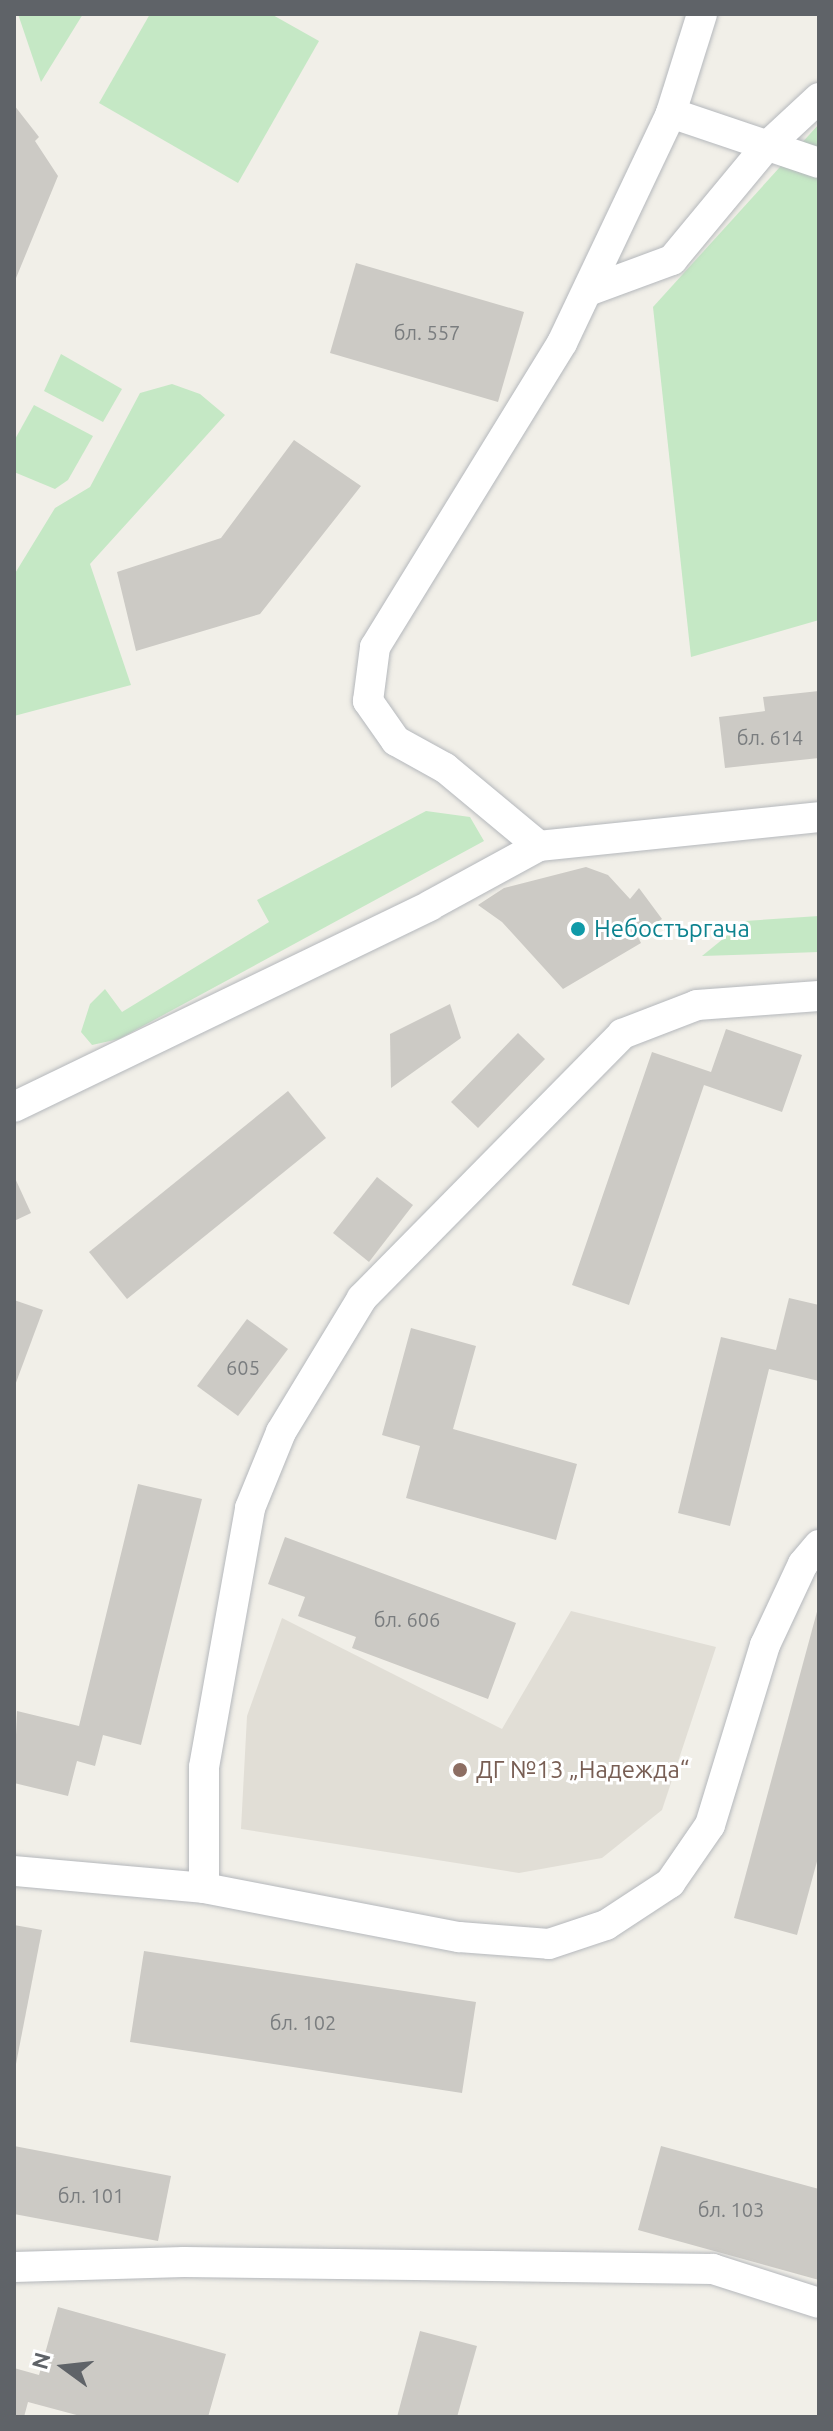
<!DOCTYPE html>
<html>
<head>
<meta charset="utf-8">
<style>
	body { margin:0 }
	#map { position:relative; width:833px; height:2431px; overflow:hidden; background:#f1efe8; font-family:Ubuntu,sans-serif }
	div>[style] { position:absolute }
	.education>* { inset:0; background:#e1ded6 }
	.green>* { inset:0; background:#c5e8c5 }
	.building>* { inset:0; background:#cccac5 }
	.roads { filter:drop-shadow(0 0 2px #b5b8bc) drop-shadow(0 0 2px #b5b8bc) }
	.minor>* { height:30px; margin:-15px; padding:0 15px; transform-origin:15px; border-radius:15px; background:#fff }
	.dots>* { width:22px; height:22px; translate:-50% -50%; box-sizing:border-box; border:4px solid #fff; border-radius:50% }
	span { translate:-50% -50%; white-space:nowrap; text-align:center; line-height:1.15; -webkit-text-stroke:6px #fff; paint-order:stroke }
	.number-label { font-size:20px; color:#7a7d7f }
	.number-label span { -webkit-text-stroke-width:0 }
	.culture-label { font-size:24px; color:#0d838f }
	.left { translate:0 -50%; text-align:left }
	.education-label { font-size:24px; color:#785e54 }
	.frame { position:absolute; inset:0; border:16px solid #5f6368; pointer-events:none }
	.north { position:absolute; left:24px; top:2327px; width:80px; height:80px; -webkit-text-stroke:6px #fff; paint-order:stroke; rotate:285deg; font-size:22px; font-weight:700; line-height:32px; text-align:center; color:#5f6368 }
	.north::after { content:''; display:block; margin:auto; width:28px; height:36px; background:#5f6368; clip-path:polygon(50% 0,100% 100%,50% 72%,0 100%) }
</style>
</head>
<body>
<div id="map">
	<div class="education">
		<i style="clip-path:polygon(571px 1611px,716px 1647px,662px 1810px,602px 1858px,519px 1873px,241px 1829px,247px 1716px,282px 1618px,502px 1729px)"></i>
	</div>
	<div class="green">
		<i style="clip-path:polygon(18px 14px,83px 14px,41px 82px)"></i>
		<i style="clip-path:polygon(150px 14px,271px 14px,319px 41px,238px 183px,99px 103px)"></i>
		<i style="clip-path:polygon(819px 124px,819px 620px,691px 657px,653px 307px)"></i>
		<i style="clip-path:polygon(61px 354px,122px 389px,103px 422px,44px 391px)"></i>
		<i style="clip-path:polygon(172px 384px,200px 394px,225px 415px,90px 564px,131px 685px,14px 716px,14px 575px,55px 508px,90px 487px,140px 393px)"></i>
		<i style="clip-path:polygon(34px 405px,93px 436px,68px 480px,55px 489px,14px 472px,14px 441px)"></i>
		<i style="clip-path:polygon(426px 811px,470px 817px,484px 841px,119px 1039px,92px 1045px,81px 1032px,90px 1004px,105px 989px,122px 1012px,269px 922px,257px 900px)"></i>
		<i style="clip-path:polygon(819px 916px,819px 952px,702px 956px,745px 921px)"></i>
	</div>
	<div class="building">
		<i style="clip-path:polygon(14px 105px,39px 137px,35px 141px,58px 176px,14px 283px)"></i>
		<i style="clip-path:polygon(356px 263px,524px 312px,498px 402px,330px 353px)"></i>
		<i style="clip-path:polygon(294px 440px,361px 486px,260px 614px,136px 651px,117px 572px,221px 538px)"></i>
		<i style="clip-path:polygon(819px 691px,819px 758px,725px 768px,719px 717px,765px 711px,763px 697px)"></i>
		<i style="clip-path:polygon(586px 867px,608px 875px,630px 899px,639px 888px,662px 919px,637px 935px,641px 943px,563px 989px,502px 922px,478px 905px,504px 888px)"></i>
		<i style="clip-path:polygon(450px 1004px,461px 1038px,391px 1088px,390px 1034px)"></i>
		<i style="clip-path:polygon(726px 1029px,802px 1055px,782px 1112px,704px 1085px,629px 1305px,572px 1285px,652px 1052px,711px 1072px)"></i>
		<i style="clip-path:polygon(518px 1033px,545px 1059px,478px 1128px,451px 1102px)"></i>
		<i style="clip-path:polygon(288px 1091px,326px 1138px,127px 1299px,89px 1252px)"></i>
		<i style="clip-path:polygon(14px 1176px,31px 1213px,14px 1221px)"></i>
		<i style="clip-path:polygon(377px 1177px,413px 1205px,369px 1262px,333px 1233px)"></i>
		<i style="clip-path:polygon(789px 1298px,819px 1305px,819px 1381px,769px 1369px,730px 1526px,678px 1513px,721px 1337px,776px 1350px)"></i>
		<i style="clip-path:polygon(14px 1300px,43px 1310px,14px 1388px)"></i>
		<i style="clip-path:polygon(247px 1319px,288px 1349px,238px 1416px,197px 1386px)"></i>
		<i style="clip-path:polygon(411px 1328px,476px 1346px,453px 1429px,577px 1464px,556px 1540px,406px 1498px,420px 1446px,382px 1435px)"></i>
		<i style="clip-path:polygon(138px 1484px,202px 1499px,141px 1745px,103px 1735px,95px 1766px,77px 1761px,68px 1796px,14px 1783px,17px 1711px,79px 1726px)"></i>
		<i style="clip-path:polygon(285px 1537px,516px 1623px,488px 1699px,352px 1648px,356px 1637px,298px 1616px,305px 1597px,268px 1584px)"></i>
		<i style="clip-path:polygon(818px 1608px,819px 1854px,797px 1935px,734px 1918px)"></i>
		<i style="clip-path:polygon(14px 1925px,42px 1930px,15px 2069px,14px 2069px)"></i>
		<i style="clip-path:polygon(144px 1951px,476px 2002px,462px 2093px,130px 2042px)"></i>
		<i style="clip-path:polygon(14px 2146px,171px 2176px,158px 2241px,14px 2214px)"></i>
		<i style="clip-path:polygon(661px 2146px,819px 2189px,819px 2280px,638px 2230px)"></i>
		<i style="clip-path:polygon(58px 2307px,226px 2354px,208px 2417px,84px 2417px,28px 2402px,24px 2417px,14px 2417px,14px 2368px,39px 2375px)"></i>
		<i style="clip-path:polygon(420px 2331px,477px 2346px,457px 2417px,397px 2417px)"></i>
	</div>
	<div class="roads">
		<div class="minor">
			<i style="left:671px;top:113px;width:156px;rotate:18.7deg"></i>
			<i style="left:588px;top:291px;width:90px;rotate:-20.3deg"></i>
			<i style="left:672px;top:260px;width:144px;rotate:-50.3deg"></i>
			<i style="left:764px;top:149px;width:75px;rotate:-42.8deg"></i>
			<i style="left:539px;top:846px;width:122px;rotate:-140.3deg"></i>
			<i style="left:445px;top:768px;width:56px;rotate:-151.1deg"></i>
			<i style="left:396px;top:741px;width:49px;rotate:-125deg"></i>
			<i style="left:368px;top:701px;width:54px;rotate:-82.6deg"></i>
			<i style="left:375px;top:647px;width:357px;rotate:-58.4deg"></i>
			<i style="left:562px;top:343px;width:255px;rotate:-64.6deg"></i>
			<i style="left:671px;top:113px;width:104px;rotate:-72.6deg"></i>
			<i style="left:14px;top:1107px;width:463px;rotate:-25.8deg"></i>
			<i style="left:431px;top:905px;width:123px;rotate:-28.6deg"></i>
			<i style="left:539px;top:846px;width:281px;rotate:-5.9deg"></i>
			<i style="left:14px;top:1871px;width:191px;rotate:5.1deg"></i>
			<i style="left:204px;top:1888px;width:260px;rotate:10.9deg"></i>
			<i style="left:459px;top:1937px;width:90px;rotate:4.4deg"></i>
			<i style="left:549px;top:1944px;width:60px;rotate:-18.4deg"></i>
			<i style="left:606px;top:1925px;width:77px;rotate:-33.3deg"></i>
			<i style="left:670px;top:1883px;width:70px;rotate:-55.4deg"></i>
			<i style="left:710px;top:1825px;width:188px;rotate:-73deg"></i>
			<i style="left:765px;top:1645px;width:89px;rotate:-64.9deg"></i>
			<i style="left:803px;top:1564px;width:25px;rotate:-50deg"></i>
			<i style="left:204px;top:1888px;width:121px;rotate:-90deg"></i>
			<i style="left:204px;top:1767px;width:263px;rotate:-79.9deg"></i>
			<i style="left:250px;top:1508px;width:82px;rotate:-67.8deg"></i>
			<i style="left:281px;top:1432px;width:157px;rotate:-58.8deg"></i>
			<i style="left:362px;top:1298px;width:371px;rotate:-45.4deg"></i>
			<i style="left:622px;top:1034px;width:80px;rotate:-21.1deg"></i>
			<i style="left:697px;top:1005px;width:122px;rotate:-4.2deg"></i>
			<i style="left:14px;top:2267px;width:170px;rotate:-1.7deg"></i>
			<i style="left:184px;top:2262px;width:529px;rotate:0.76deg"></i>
			<i style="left:713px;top:2269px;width:111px;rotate:17.8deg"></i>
		</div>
	</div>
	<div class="dots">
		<i style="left:578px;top:929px;background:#0f9aa8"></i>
		<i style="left:460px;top:1770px;background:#8d6e63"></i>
	</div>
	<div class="number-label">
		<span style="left:427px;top:332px">бл. 557</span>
		<span style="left:770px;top:737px">бл. 614</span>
		<span style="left:243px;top:1367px">605</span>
		<span style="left:407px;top:1619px">бл. 606</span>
		<span style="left:303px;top:2022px">бл. 102</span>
		<span style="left:91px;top:2195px">бл. 101</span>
		<span style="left:731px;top:2209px">бл. 103</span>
	</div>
	<div class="culture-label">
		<span class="left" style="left:594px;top:929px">Небостъргача</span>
	</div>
	<div class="education-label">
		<span class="left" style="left:476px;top:1770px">ДГ №13 „Надежда“</span>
	</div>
	<div class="frame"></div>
	<div class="north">N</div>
</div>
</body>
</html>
